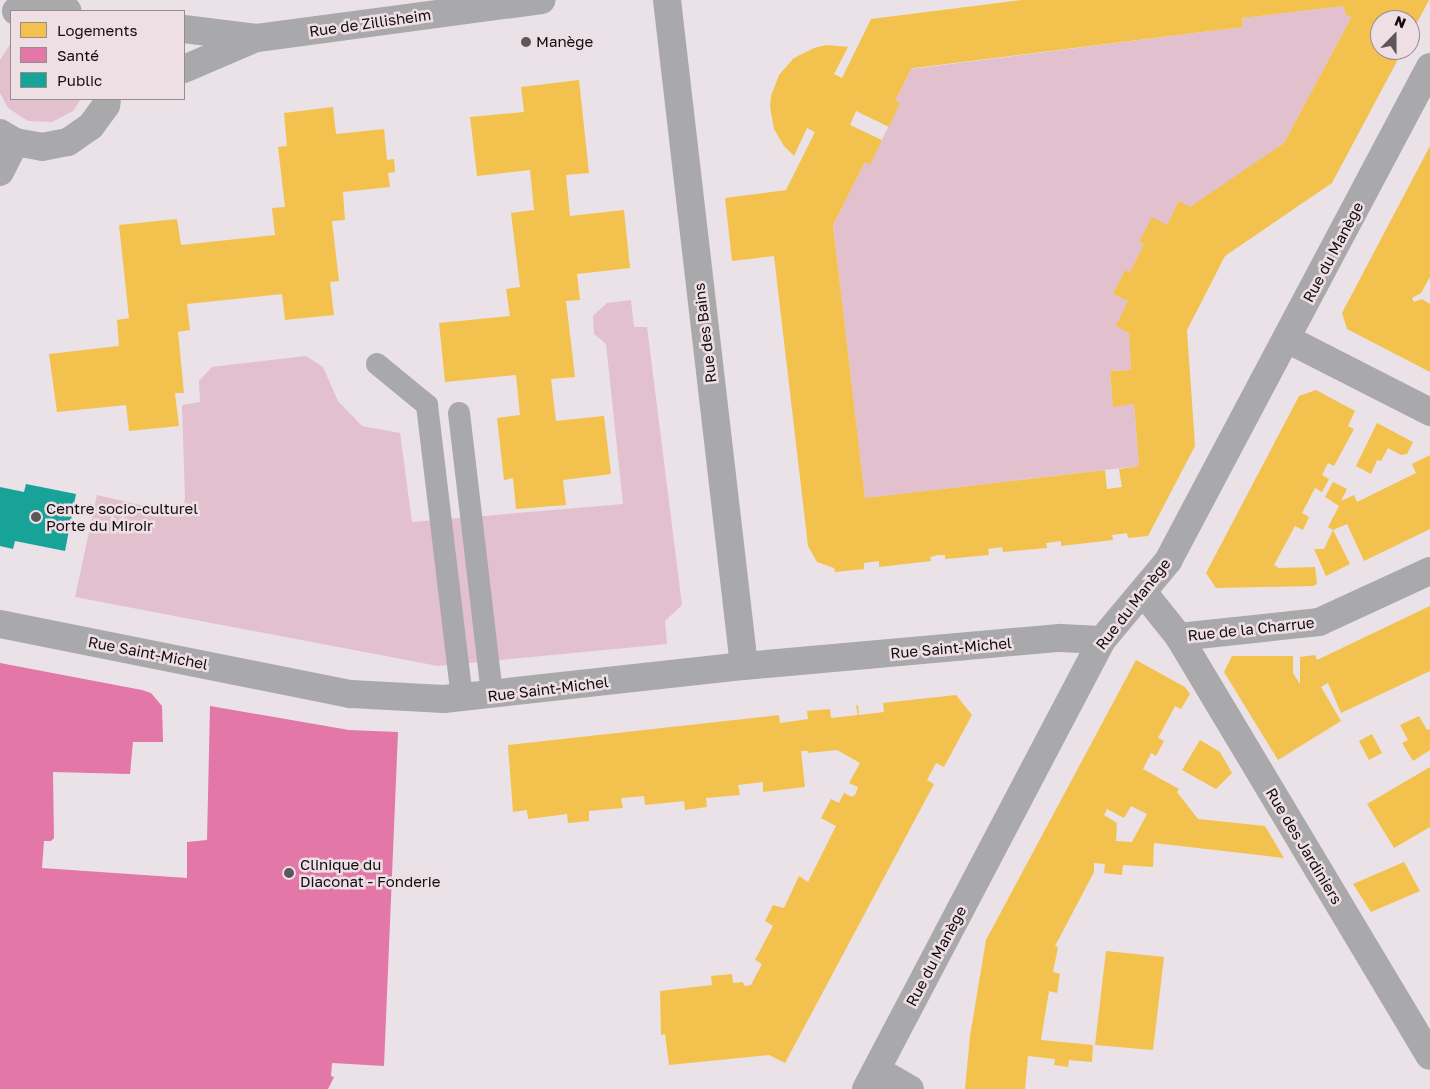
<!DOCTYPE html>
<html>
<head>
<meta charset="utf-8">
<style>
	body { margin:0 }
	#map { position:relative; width:1430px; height:1089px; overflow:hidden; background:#eae2e6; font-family:"Golos Text",sans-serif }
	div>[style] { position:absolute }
	.green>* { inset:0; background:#e3c0ce }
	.homes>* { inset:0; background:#f2c14e }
	.health>* { inset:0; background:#e377a8 }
	.public>* { inset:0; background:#17a398 }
	.service>* { height:22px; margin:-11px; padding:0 11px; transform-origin:11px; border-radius:11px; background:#a9a8aa }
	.minor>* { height:28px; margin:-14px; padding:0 14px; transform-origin:14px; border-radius:14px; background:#a9a8aa }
	.tertiary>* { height:28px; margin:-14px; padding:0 14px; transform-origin:14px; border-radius:14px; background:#a9a8aa }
	.dots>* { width:14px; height:14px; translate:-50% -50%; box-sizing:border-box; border:2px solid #eedfe5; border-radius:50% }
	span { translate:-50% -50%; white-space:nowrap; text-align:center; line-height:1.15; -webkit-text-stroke:5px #eedfe5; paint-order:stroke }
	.street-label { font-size:15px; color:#110c0e }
	.poi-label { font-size:15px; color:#110c0e }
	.left { translate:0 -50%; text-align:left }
	.legend { position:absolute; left:10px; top:10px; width:175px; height:90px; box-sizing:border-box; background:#eedfe5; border:1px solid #968b8f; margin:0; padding:6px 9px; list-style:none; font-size:15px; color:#110c0e }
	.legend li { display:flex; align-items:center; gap:10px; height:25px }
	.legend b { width:25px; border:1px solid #968b8f }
	.north { position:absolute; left:1370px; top:10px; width:50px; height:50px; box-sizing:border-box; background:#eedfe5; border:1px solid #968b8f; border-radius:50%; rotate:22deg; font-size:14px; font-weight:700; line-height:20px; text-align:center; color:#110c0e }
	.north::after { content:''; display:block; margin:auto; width:18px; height:22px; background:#5d575a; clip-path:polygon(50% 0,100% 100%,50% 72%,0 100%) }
</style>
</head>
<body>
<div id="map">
	<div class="green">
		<i style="clip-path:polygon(1344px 6px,1345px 13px,1351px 18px,1284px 143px,1167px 225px,1152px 218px,1139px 242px,1144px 244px,1130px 272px,1125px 270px,1113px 294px,1128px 301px,1131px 370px,1110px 371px,1113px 406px,1134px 404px,1139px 466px,865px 498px,833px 225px,865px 162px,870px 164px,900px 103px,895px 101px,911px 69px,1243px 27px,1242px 18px)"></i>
		<i style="clip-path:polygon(11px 43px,11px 99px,81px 99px,73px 111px,52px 122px,28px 121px,8px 108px,0 93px,0 60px)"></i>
		<i style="clip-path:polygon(631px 300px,634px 327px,647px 327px,682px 605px,665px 621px,667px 644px,438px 666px,75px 597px,97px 495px,183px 515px,185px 497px,182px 405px,200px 402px,199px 381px,212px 367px,306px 356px,323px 367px,338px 401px,362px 426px,400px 433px,412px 522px,623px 504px,606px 344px,594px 334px,593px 316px,607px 303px)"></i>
	</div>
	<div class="homes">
		<i style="clip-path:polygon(evenodd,1021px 0,1429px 0,1410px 36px,1410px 20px,1380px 20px,1380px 50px,1403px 50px,1332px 183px,1225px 256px,1187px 330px,1195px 446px,1148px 536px,1128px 538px,1127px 533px,1112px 535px,1113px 540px,1061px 546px,1061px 541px,1046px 543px,1047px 548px,1003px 552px,1002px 547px,988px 549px,989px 555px,945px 559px,945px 555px,938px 555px,930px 557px,931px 561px,879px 567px,879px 561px,864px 563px,864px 569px,835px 572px,834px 568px,817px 562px,808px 546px,774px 256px,732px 261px,725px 198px,786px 190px,815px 132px,807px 128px,794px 156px,784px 146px,774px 129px,770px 107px,771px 96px,779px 75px,794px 58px,814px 48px,826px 45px,848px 47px,834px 74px,842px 78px,871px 19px,1021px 0,1344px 6px,1345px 13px,1351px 18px,1284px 143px,1190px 207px,1179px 201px,1167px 225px,1152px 217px,1139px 242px,1144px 244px,1130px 272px,1125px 270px,1113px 294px,1128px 301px,1116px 326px,1129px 333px,1131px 370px,1110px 371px,1113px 407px,1134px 404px,1139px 466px,1119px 469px,1122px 487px,1107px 489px,1105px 470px,865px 498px,833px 225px,865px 162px,870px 165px,882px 140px,850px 125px,856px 111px,889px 127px,900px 103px,895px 101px,911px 69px,914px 68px,1243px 27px,1242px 18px,1344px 6px)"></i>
		<i style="clip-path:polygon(579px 80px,589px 173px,566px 175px,570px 216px,624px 210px,630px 268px,577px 274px,580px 300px,566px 301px,575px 377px,551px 379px,556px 421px,604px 416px,611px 474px,563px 480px,566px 505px,516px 509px,513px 478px,504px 480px,497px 418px,520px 415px,516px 375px,445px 382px,439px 323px,510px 316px,506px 289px,520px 287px,511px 213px,534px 210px,530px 170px,477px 176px,470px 117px,524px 112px,521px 87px)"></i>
		<i style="clip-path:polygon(333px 107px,336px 134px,384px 129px,387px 160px,394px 159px,395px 172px,388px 173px,390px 187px,343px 192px,345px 220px,332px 221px,339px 281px,330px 282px,334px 315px,285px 320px,282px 294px,187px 304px,190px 330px,178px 332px,184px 393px,175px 393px,179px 426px,129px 431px,126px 405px,57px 412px,49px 354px,119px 346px,117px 320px,129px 318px,119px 225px,177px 219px,181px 245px,275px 235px,272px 208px,285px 207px,278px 147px,287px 146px,284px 113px)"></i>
		<i style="clip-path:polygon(1430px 146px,1430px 277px,1421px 293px,1412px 298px,1414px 302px,1422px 299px,1430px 304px,1430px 372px,1347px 329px,1342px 313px)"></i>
		<i style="clip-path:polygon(1316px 390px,1355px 411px,1348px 426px,1354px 429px,1334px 466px,1328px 463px,1322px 475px,1329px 479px,1322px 492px,1315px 488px,1302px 513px,1309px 517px,1303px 530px,1295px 526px,1274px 565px,1279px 568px,1315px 567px,1317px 584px,1313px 586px,1216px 588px,1206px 573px,1299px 396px)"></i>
		<i style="clip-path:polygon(1377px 423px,1413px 442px,1407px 454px,1401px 455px,1388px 448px,1381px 461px,1377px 460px,1371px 474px,1356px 466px)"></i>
		<i style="clip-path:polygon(1430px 455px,1430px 529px,1364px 561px,1347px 524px,1333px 530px,1350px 564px,1326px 576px,1314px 549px,1324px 549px,1333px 530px,1328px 527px,1339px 506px,1325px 497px,1333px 482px,1347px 489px,1341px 501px,1354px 495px,1357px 502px,1416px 473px,1412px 464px)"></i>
		<i style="clip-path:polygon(1430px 606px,1430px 671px,1341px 713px,1328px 683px,1321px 687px,1341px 721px,1278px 760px,1224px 672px,1232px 656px,1293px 656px,1293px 673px,1300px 684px,1300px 657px,1315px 655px,1317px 660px)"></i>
		<i style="clip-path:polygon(evenodd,1136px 660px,1185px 687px,1190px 694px,1181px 709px,1175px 706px,1158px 738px,1164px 741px,1156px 756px,1151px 753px,1143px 769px,1179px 789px,1177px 792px,1198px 819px,1265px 826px,1284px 858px,1154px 843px,1153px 867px,1123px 865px,1122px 875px,1104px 873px,1105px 864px,1094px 863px,1094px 872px,1055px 946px,1058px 947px,1053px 972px,1060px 974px,1057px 993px,1049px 991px,1041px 1040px,1093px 1045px,1092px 1062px,1069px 1060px,1068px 1067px,1054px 1065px,1055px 1059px,1028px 1056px,1025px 1089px,965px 1089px,970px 1036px,986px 940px,1136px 660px,1131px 806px,1147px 814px,1132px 842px,1116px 841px,1117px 823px,1104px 815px,1107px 809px,1124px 818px,1131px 806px)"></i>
		<i style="clip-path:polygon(956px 695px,972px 715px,944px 767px,936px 763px,927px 780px,934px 784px,785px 1063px,769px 1055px,669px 1065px,665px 1034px,661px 1035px,660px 991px,712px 985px,711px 976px,732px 974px,733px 983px,743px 982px,744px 986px,751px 985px,762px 964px,755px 960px,773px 926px,765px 921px,773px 905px,784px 908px,799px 876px,808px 882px,836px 826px,821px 818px,831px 799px,839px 803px,844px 793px,852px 797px,855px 795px,858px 787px,849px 783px,860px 763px,837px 750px,808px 753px,808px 751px,801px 751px,805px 787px,763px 792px,763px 782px,738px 785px,740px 795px,706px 798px,707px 807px,685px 810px,684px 801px,645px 805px,644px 796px,621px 798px,623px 808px,589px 811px,589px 821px,568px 823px,567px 814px,528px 819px,527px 810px,513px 812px,508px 745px,779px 715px,780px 723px,808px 719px,807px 711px,830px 709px,831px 718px,858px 715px,856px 706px,858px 705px,859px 715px,884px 712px,883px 703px)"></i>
		<i style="clip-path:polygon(1419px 716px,1427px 730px,1430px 729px,1430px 750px,1413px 761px,1402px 743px,1408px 740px,1400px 725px)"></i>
		<i style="clip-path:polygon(1372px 734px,1382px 753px,1369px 760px,1359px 741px)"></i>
		<i style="clip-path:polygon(1200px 740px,1220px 752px,1232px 773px,1216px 789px,1182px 770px)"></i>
		<i style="clip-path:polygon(1430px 767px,1430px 827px,1394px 848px,1367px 804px)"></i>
		<i style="clip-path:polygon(1404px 862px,1420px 891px,1371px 912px,1353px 884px)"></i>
		<i style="clip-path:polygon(1106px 951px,1164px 957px,1153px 1050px,1095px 1045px)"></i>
	</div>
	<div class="health">
		<i style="clip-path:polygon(0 663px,142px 690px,151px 693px,162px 706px,163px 742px,133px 742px,130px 774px,53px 772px,54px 838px,51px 841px,44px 841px,42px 868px,187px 878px,187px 842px,207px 840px,210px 706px,349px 730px,398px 732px,384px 1066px,332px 1063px,331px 1076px,334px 1077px,328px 1089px,0 1089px)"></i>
	</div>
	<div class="public">
		<i style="clip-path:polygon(26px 484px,76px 494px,65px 551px,15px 541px,13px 549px,0 546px,0 487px,24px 492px)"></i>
	</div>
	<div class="service">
		<i style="left:377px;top:364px;width:65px;rotate:39.4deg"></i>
		<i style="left:427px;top:405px;width:295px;rotate:83.2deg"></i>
		<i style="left:459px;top:413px;width:285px;rotate:83.3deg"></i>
	</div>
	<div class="minor">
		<i style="left:667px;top:0;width:670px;rotate:83.4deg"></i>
		<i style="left:0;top:172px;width:34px;rotate:-63deg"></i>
		<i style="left:1287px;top:339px;width:161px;rotate:27deg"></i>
		<i style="left:1143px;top:592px;width:58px;rotate:51.3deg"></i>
		<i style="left:1179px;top:637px;width:488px;rotate:59.1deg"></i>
		<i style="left:0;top:624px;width:358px;rotate:11.3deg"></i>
		<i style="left:351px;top:694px;width:93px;rotate:3.1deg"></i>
		<i style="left:444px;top:699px;width:302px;rotate:-6.3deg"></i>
		<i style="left:744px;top:666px;width:317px;rotate:-5.1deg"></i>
		<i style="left:1060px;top:638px;width:42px;rotate:2.7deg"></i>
		<i style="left:1179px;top:637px;width:141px;rotate:-6.1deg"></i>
		<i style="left:1319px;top:622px;width:122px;rotate:-24.7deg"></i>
		<i style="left:877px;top:1070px;width:38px;rotate:30deg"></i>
		<i style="left:866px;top:1089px;width:507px;rotate:-62.27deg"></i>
		<i style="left:1102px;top:640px;width:103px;rotate:-50.1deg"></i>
		<i style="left:1168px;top:561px;width:559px;rotate:-62.06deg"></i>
	</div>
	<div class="tertiary">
		<i style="left:16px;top:11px;width:27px;rotate:-10deg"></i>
		<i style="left:43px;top:6px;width:25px;rotate:11deg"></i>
		<i style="left:184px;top:29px;width:74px;rotate:7deg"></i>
		<i style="left:257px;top:38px;width:287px;rotate:-7.6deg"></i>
		<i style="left:184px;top:69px;width:78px;rotate:-23.3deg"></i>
		<i style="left:0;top:133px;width:17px;rotate:31deg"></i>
		<i style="left:15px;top:142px;width:27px;rotate:10deg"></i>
		<i style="left:42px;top:147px;width:26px;rotate:-11deg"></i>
		<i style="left:68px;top:142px;width:28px;rotate:-35deg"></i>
		<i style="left:91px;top:126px;width:26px;rotate:-54deg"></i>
		<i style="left:106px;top:105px;width:6px;rotate:-81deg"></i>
	</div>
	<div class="dots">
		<i style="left:526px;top:42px;background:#5d575a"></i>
		<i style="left:36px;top:517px;background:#5d575a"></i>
		<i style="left:289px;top:873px;background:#5d575a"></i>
	</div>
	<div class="street-label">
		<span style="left:370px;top:23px;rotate:-8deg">Rue de Zillisheim</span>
		<span style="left:1333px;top:252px;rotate:-62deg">Rue du Manège</span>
		<span style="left:705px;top:333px;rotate:-97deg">Rue des Bains</span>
		<span style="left:1133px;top:604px;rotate:-52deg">Rue du Manège</span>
		<span style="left:1251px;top:629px;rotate:-6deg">Rue de la Charrue</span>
		<span style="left:951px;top:648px;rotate:-5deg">Rue Saint-Michel</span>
		<span style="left:148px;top:653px;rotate:11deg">Rue Saint-Michel</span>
		<span style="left:548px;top:689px;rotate:-7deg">Rue Saint-Michel</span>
		<span style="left:1304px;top:846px;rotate:59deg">Rue des Jardiniers</span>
		<span style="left:936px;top:956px;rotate:-62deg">Rue du Manège</span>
	</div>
	<div class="poi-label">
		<span class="left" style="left:536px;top:42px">Manège</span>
		<span class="left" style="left:46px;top:517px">Centre socio-culturel<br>Porte du Miroir</span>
		<span class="left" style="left:300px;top:873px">Clinique du<br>Diaconat - Fonderie</span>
	</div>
	<ul class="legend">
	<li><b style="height:14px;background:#f2c14e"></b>Logements</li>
	<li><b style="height:14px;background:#e377a8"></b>Santé</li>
	<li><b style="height:14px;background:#17a398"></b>Public</li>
	</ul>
	<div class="north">N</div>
</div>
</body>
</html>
